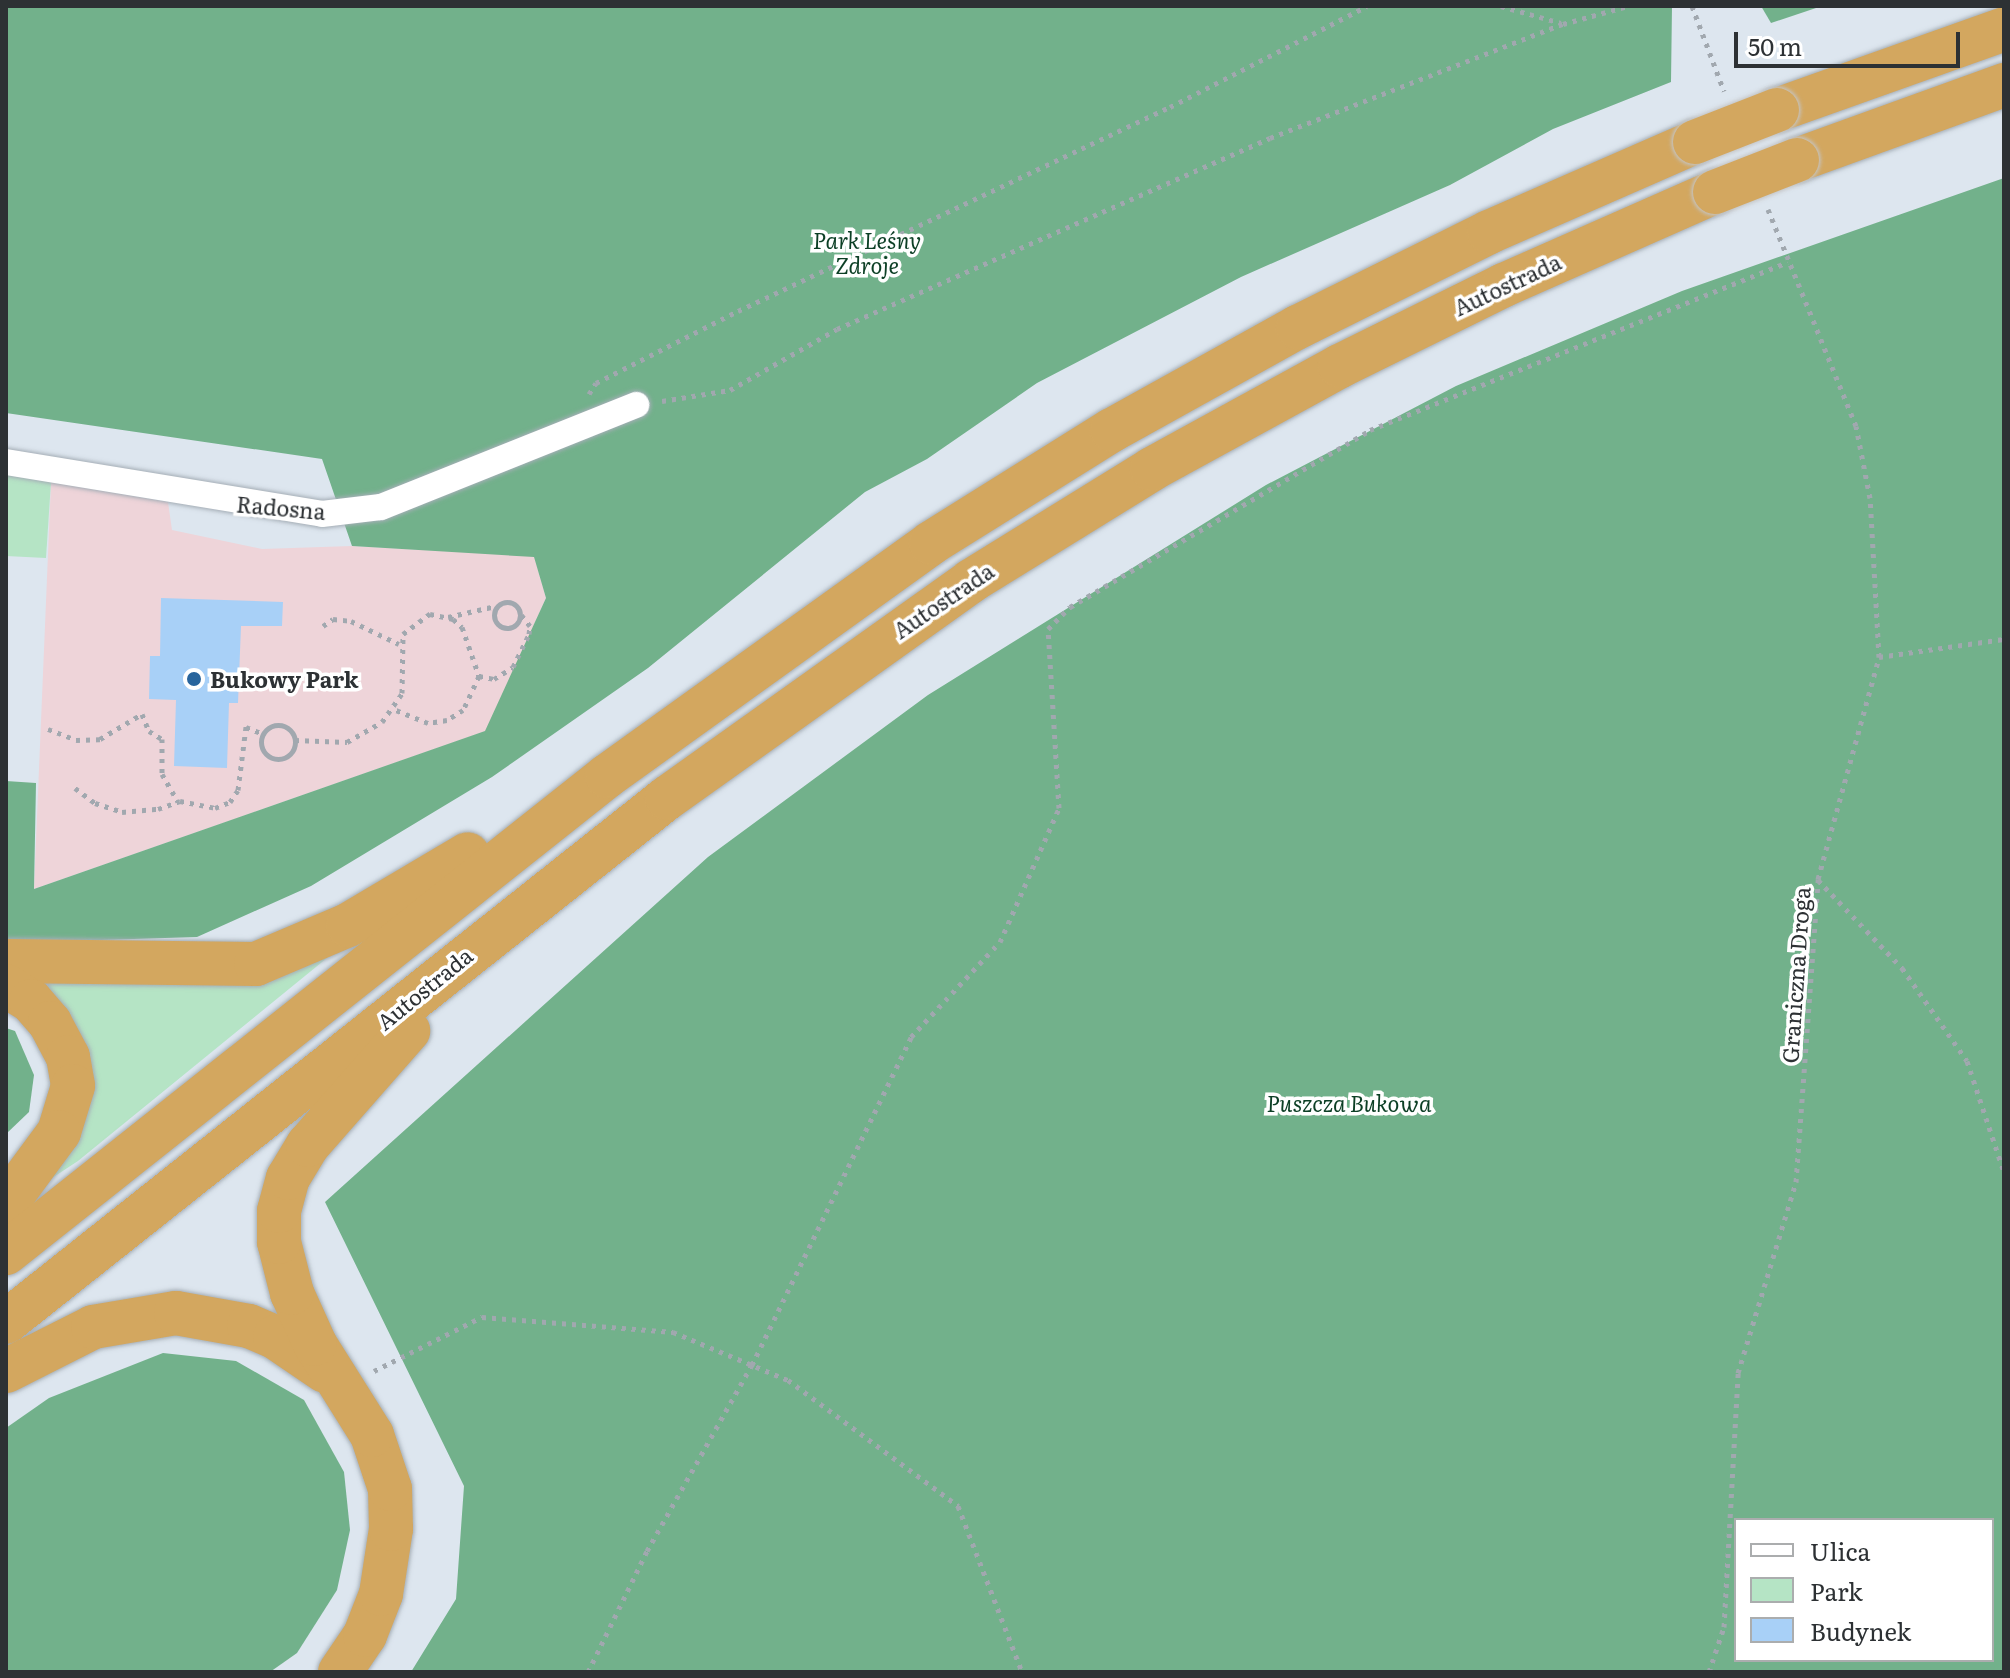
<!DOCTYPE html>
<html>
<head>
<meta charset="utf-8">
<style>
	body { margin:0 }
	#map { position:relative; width:2010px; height:1678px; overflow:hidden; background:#dde6ef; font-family:Literata,serif }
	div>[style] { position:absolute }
	.commercial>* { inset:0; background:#eed4d9 }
	.green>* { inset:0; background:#b5e4c5 }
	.forest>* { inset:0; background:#72b18b }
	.building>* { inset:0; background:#a8d0f7 }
	.path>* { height:5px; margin-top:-2.5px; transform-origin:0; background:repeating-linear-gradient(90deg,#a1a8af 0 4px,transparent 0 10px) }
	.path>.ring { margin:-2.5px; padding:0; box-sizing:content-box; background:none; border:5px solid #a1a8af; border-radius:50% }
	.roads { filter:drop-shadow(0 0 2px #a5aeb6) drop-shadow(0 0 2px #a5aeb6) }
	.street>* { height:26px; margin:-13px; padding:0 13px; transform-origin:13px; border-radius:13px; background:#fff }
	.highway>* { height:44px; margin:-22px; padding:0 22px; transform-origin:22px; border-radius:22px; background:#d3a75f }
	.bridges { filter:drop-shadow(0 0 2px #c4c5c6) drop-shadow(0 0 2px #c4c5c6) }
	.highway-bridge>* { height:44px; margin:-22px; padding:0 22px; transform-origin:22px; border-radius:22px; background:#d3a75f }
	.dots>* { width:22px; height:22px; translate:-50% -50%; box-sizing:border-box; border:4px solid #fff; border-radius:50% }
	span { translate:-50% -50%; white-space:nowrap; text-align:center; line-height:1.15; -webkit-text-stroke:7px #fff; paint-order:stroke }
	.park-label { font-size:22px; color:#0c3f25; font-style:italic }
	.street-label { font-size:22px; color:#2d3134 }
	.poi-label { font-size:22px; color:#2d3134; font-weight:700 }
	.left { translate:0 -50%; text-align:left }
	.frame { position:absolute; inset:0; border:8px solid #2d3134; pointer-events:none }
	.legend { position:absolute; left:1734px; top:1518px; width:260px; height:144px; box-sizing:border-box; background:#fff; border:2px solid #abadae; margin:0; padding:10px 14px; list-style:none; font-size:24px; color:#2d3134 }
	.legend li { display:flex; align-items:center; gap:16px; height:40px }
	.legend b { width:40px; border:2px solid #abadae }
	.scale { position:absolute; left:1734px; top:32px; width:226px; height:36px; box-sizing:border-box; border:4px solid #2d3134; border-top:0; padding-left:10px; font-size:24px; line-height:28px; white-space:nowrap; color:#2d3134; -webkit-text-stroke:6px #fff; paint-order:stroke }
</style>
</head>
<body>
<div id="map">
	<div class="commercial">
		<i style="clip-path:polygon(51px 482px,168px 502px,172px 530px,262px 549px,352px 546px,534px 556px,546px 598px,486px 731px,34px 889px)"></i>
	</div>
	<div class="green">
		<i style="clip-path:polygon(6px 475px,51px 482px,46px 558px,6px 556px)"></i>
		<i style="clip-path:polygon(327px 958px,78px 1161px,52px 1178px,63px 1147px,44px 992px,51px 979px)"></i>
	</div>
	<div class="forest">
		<i style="clip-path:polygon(6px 6px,1672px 6px,1671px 82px,1553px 129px,1450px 185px,1241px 277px,1037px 383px,927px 459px,865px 492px,648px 668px,492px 777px,311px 886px,197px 937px,6px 943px,6px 781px,36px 783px,34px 889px,485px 731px,546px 598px,534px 557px,352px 546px,322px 459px,6px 413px)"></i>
		<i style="clip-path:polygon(1761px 6px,1822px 6px,1771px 23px)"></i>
		<i style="clip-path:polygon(evenodd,2004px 178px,2004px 1672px,411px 1672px,456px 1599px,464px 1486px,325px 1202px,708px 857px,928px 695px,1266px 485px,1456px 386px,1682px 291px,2004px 178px,1736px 1520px,1992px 1520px,1992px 1660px,1736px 1660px,1736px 1520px)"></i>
		<i style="clip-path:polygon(6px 1028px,15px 1031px,34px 1075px,29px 1112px,6px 1134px)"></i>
		<i style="clip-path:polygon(163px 1353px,236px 1361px,304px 1400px,344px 1472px,350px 1530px,337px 1590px,297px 1653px,270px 1672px,6px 1672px,6px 1428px,49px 1398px)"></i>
	</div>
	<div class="building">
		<i style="clip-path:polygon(161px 598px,283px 602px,282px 626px,241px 626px,238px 703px,229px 703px,227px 768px,174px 766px,176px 700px,149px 699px,150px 656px,160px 656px)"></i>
	</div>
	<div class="path">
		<i style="left:1501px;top:6px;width:62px;rotate:15.8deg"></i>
		<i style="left:1692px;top:6px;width:91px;rotate:69.4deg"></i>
		<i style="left:589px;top:394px;width:13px;rotate:-58deg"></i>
		<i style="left:596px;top:383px;width:159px;rotate:-26.9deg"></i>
		<i style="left:738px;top:311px;width:478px;rotate:-25.3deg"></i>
		<i style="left:1170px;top:107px;width:221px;rotate:-27.1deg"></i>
		<i style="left:662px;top:401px;width:69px;rotate:-9.2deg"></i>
		<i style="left:730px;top:390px;width:123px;rotate:-29.7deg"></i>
		<i style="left:837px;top:329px;width:473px;rotate:-23.8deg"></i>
		<i style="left:1270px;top:138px;width:314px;rotate:-21.3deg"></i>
		<i style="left:1563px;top:24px;width:67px;rotate:-15.5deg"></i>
		<i class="ring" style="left:494px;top:602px;width:21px;height:21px"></i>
		<i style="left:448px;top:617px;width:49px;rotate:-12.9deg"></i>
		<i style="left:323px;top:626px;width:12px;rotate:-35deg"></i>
		<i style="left:333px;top:619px;width:18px;rotate:6deg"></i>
		<i style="left:351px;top:621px;width:53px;rotate:25.6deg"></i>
		<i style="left:1879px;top:657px;width:126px;rotate:-8.2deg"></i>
		<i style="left:479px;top:676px;width:15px;rotate:11deg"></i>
		<i style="left:494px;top:679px;width:22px;rotate:-32deg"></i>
		<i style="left:513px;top:667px;width:37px;rotate:-64deg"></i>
		<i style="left:529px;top:634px;width:8px;rotate:-83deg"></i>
		<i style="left:530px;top:626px;width:16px;rotate:-128deg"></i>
		<i class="ring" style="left:261px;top:725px;width:29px;height:29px"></i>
		<i style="left:48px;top:729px;width:30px;rotate:21deg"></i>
		<i style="left:76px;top:740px;width:24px;rotate:-2deg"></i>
		<i style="left:100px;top:739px;width:49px;rotate:-30.8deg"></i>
		<i style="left:142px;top:714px;width:18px;rotate:68deg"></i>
		<i style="left:149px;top:731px;width:15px;rotate:32deg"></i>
		<i style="left:162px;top:739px;width:35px;rotate:90deg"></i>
		<i style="left:162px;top:774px;width:32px;rotate:60deg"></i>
		<i style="left:295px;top:740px;width:52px;rotate:2.2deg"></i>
		<i style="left:347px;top:742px;width:40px;rotate:-29.7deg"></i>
		<i style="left:382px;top:722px;width:35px;rotate:-55deg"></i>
		<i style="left:402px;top:693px;width:59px;rotate:-89deg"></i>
		<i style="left:403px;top:634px;width:34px;rotate:-37deg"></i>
		<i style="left:430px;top:614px;width:24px;rotate:12deg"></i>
		<i style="left:453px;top:619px;width:12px;rotate:42deg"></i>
		<i style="left:462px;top:627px;width:52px;rotate:70.9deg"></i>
		<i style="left:479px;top:676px;width:38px;rotate:115deg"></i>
		<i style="left:463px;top:710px;width:19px;rotate:148deg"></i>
		<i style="left:447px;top:720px;width:19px;rotate:171deg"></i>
		<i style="left:428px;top:723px;width:37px;rotate:-158deg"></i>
		<i style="left:75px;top:788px;width:25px;rotate:37deg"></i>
		<i style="left:95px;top:803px;width:28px;rotate:18deg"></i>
		<i style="left:122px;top:812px;width:36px;rotate:-5deg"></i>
		<i style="left:158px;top:809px;width:23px;rotate:-20deg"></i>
		<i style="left:180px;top:801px;width:36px;rotate:11deg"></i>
		<i style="left:215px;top:808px;width:16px;rotate:-22deg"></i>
		<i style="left:230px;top:802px;width:14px;rotate:-56deg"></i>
		<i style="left:238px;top:790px;width:64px;rotate:-82.8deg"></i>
		<i style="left:246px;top:727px;width:18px;rotate:22deg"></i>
		<i style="left:1818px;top:880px;width:122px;rotate:46.3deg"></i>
		<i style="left:1902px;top:968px;width:113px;rotate:55deg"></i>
		<i style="left:1967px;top:1061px;width:117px;rotate:71.6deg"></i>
		<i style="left:374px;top:1371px;width:121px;rotate:-26.6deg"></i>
		<i style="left:482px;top:1317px;width:192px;rotate:4.5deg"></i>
		<i style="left:673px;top:1332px;width:125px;rotate:22.7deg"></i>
		<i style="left:788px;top:1380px;width:212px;rotate:36.5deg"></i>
		<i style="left:958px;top:1506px;width:178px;rotate:68.9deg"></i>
		<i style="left:588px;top:1672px;width:135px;rotate:-64deg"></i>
		<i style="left:647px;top:1551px;width:214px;rotate:-60.6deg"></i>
		<i style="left:752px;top:1365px;width:365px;rotate:-64.1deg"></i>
		<i style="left:911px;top:1037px;width:130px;rotate:-46.9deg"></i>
		<i style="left:1000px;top:942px;width:146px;rotate:-66.2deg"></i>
		<i style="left:1059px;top:808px;width:179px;rotate:-93.5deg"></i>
		<i style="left:1048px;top:629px;width:31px;rotate:-45deg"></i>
		<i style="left:1070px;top:607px;width:348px;rotate:-30.5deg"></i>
		<i style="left:1370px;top:430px;width:450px;rotate:-21.9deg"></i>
		<i style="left:1709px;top:1672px;width:47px;rotate:-71.6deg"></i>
		<i style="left:1724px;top:1627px;width:254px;rotate:-86.8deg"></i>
		<i style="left:1738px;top:1373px;width:200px;rotate:-73.1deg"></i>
		<i style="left:1796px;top:1182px;width:304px;rotate:-85.8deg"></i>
		<i style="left:1818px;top:879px;width:230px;rotate:-74.6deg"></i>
		<i style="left:1879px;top:657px;width:159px;rotate:-93.2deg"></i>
		<i style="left:1870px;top:498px;width:73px;rotate:-101deg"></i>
		<i style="left:1856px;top:426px;width:234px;rotate:-112.1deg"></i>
	</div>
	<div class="roads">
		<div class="street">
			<i style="left:6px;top:462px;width:320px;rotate:9.3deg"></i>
			<i style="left:322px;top:514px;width:59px;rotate:-6.8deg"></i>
			<i style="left:381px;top:507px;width:275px;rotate:-21.8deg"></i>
		</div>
		<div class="highway">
			<i style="left:1777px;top:110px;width:241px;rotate:-19.6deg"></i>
			<i style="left:1797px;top:160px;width:220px;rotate:-19.9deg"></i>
			<i style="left:6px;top:961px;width:250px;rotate:0.7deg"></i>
			<i style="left:256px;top:964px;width:100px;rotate:-23deg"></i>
			<i style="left:348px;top:925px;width:139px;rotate:-30.6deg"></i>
			<i style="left:6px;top:986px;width:29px;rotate:31deg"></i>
			<i style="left:31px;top:1001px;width:29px;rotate:49deg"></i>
			<i style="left:50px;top:1023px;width:38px;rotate:62deg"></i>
			<i style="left:68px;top:1057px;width:29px;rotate:80deg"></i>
			<i style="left:73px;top:1086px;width:48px;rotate:106.9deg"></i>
			<i style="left:59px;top:1132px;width:89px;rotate:126.4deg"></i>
			<i style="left:6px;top:1253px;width:767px;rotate:-38.44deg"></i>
			<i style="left:607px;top:776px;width:399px;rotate:-35.7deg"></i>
			<i style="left:931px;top:543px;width:213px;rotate:-32deg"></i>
			<i style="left:1112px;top:430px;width:213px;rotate:-29deg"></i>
			<i style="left:1298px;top:327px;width:213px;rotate:-26.4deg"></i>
			<i style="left:1489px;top:232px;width:225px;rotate:-23.6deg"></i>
			<i style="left:6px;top:1322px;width:844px;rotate:-38.41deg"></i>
			<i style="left:667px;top:798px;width:374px;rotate:-35.5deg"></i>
			<i style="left:971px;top:581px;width:213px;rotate:-31.7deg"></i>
			<i style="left:1152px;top:469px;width:214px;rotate:-28.7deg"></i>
			<i style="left:1340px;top:366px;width:183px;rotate:-26.3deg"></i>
			<i style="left:1504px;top:285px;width:231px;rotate:-23.8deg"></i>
			<i style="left:6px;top:1371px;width:97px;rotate:-26.8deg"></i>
			<i style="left:93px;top:1327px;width:84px;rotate:-9.6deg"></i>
			<i style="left:176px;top:1313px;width:74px;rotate:10.1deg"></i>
			<i style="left:249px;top:1326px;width:28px;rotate:23deg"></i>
			<i style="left:275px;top:1337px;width:60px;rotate:34.2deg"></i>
			<i style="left:340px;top:1672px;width:45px;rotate:-56deg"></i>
			<i style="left:365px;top:1635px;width:44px;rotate:-68.7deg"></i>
			<i style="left:381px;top:1594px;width:66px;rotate:-81.3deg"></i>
			<i style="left:391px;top:1529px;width:40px;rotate:-91.4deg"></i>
			<i style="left:390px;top:1489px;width:57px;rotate:-108.4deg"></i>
			<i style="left:372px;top:1435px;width:107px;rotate:-122.1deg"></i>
			<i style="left:315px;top:1344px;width:56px;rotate:-114.3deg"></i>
			<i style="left:292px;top:1293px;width:53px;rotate:-104.3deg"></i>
			<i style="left:279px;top:1242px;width:31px;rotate:-90deg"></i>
			<i style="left:279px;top:1211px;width:34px;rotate:-75deg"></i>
			<i style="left:288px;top:1178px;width:39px;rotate:-59deg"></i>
			<i style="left:308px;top:1145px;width:152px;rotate:-48.7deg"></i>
		</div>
	</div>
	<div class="bridges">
		<div class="highway-bridge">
			<i style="left:1695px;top:142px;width:88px;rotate:-21.3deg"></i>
			<i style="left:1715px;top:192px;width:88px;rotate:-21.3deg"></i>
		</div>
	</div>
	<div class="dots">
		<i style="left:194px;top:679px;background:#28649c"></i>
	</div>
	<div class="park-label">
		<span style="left:867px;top:252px">Park Leśny<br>Zdroje</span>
		<span style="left:1349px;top:1103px">Puszcza Bukowa</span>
	</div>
	<div class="street-label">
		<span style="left:1507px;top:284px;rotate:-25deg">Autostrada</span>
		<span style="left:281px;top:507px;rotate:5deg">Radosna</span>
		<span style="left:943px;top:600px;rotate:-34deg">Autostrada</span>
		<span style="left:1795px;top:975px;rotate:-86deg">Graniczna Droga</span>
		<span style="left:424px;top:988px;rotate:-39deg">Autostrada</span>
	</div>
	<div class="poi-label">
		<span class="left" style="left:210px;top:679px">Bukowy Park</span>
	</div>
	<div class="frame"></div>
	<ul class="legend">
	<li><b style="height:10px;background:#fff"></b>Ulica</li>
	<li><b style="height:22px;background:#b5e4c5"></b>Park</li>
	<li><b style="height:22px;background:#a8d0f7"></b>Budynek</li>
	</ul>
	<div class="scale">50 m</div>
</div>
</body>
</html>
